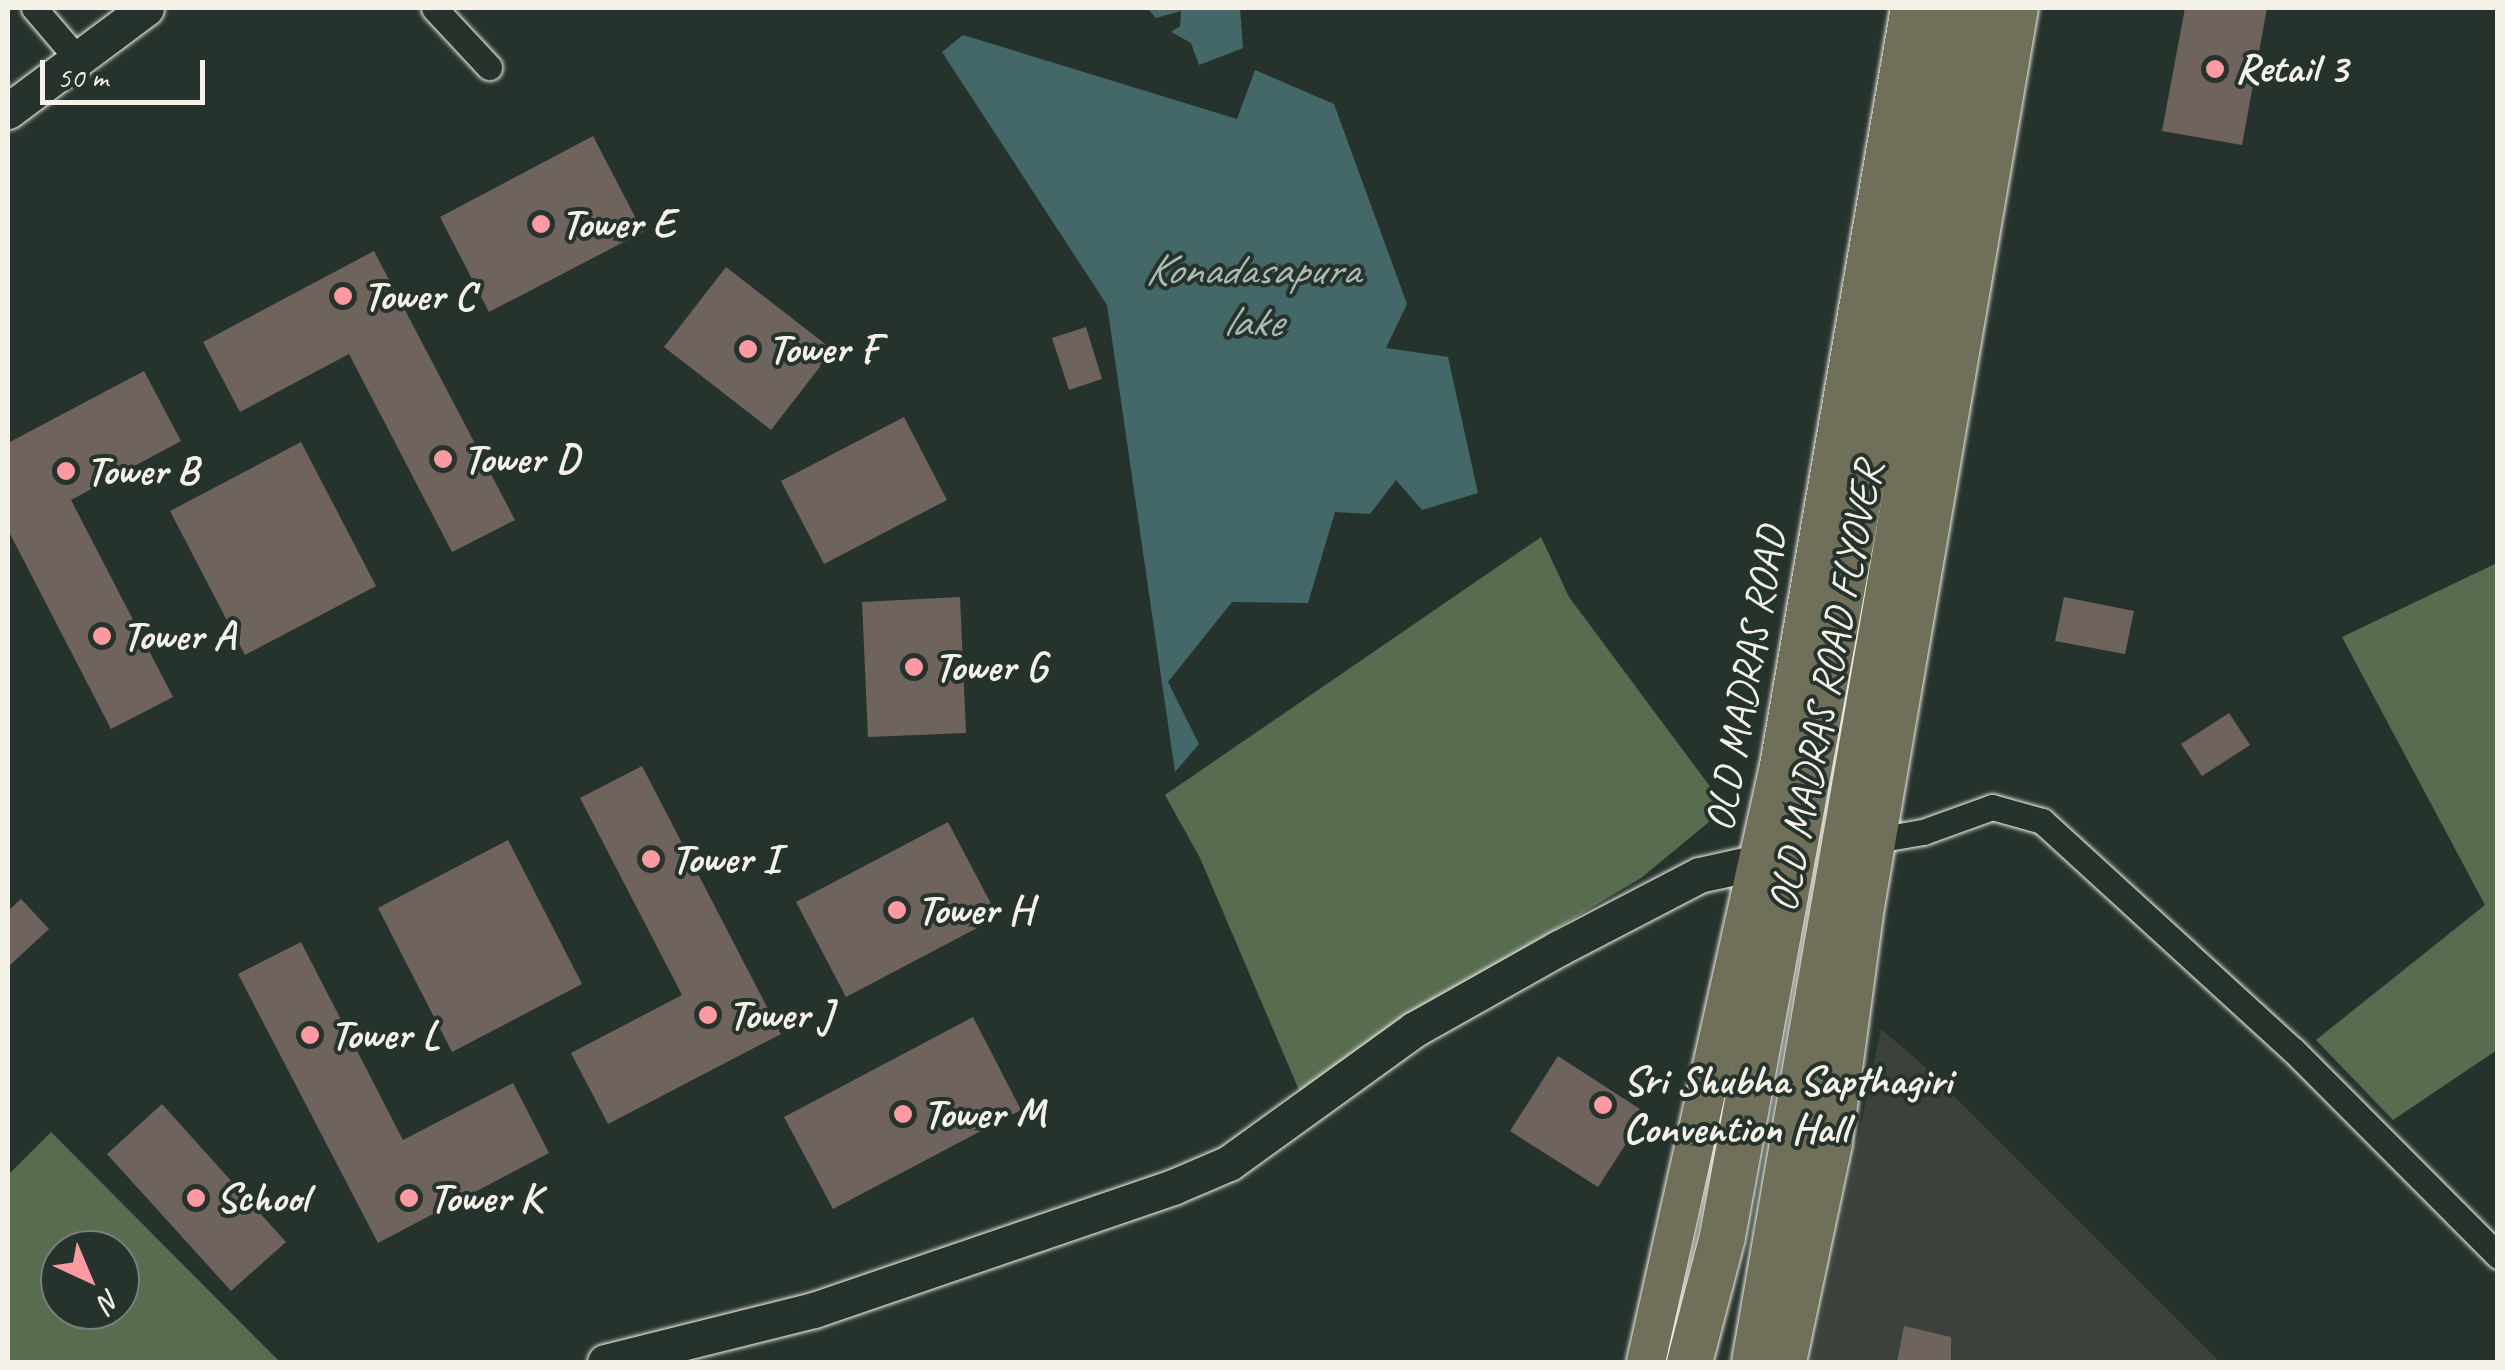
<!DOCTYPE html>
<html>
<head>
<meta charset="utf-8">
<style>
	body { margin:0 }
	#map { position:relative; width:2505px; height:1370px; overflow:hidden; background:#26332d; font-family:Caveat,sans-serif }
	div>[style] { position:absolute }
	.built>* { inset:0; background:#3c413c }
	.green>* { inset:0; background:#586c50 }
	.water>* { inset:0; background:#436867 }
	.building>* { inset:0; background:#6f635e }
	.roads { filter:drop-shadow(0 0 2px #f4f1e8) drop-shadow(0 0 2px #f4f1e8) }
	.street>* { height:25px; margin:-12.5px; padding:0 12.5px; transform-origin:12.5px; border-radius:12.5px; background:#26332d }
	.secondary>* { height:35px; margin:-17.5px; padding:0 17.5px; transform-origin:17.5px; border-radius:17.5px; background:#26332d }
	.primary>* { height:38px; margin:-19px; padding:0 19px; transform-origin:19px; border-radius:19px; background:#706f59 }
	.highway>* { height:45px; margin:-22.5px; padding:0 22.5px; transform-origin:22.5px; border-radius:22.5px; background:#706f59 }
	.dots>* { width:28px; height:28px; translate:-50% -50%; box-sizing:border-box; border:5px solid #26332d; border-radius:50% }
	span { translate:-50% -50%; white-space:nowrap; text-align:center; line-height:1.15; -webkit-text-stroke:8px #26332d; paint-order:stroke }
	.poi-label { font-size:42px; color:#f4f1e8; font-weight:700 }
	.left { translate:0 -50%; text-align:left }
	.street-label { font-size:42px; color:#f4f1e8 }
	.water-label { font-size:45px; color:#adbab4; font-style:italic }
	.frame { position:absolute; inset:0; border:10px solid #f4f1e8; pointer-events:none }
	.north { position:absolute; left:40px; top:1230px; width:100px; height:100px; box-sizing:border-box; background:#26332d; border:2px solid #787f78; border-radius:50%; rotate:136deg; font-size:28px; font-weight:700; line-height:40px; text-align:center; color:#f4f1e8 }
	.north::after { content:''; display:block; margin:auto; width:35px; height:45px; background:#ff9aa2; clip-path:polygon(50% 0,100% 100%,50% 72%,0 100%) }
	.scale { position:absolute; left:40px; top:60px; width:165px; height:45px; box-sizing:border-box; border:5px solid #f4f1e8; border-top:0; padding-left:12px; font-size:30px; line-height:35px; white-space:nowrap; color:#f4f1e8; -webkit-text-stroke:8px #26332d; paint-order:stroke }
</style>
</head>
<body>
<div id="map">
	<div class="built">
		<i style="clip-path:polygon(1881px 1029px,1922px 1064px,2220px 1362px,1811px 1362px)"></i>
	</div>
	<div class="green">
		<i style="clip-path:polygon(1541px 537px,1569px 597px,1726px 808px,1641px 878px,1453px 990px,1302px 1097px,1200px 858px,1165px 795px)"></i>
		<i style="clip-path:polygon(2497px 563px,2497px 1050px,2393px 1120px,2316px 1040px,2485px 905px,2342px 637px)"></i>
		<i style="clip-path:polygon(evenodd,51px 1132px,280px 1362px,8px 1362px,8px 1175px,51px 1132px,60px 1250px,120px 1250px,120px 1310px,60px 1310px,60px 1250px)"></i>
	</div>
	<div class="water">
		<i style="clip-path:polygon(1147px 8px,1240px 8px,1243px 48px,1199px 65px,1191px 43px,1171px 32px,1180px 26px,1181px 11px,1156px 18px)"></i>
		<i style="clip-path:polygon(963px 35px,1237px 119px,1255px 70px,1334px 104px,1407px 304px,1386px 348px,1448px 357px,1478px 493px,1422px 510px,1396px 480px,1370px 514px,1335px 512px,1308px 603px,1232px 602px,1168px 682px,1199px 744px,1175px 772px,1107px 305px,942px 52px)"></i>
	</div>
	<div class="building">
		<i style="clip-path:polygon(2185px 8px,2267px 8px,2242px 145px,2162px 131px)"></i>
		<i style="clip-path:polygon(593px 136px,643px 232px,489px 312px,440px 217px)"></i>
		<i style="clip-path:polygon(374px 251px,515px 520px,452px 552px,349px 354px,240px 412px,203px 342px)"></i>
		<i style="clip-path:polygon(726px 267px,833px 350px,771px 430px,664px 347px)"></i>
		<i style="clip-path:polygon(1086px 327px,1102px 379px,1069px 390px,1052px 338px)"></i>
		<i style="clip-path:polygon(144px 371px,181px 441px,71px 500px,173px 697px,111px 729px,8px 530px,8px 443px)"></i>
		<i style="clip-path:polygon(904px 417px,947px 500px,824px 564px,781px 481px)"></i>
		<i style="clip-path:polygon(301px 442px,376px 586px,245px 655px,170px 511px)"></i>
		<i style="clip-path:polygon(960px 597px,966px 733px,868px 737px,862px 602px)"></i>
		<i style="clip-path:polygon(2064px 597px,2134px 611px,2125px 654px,2055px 641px)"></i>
		<i style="clip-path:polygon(2229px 713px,2250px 745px,2202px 776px,2181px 744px)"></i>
		<i style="clip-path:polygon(642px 766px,781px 1034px,608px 1124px,571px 1053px,682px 995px,580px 798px)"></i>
		<i style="clip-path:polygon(948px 822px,998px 917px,846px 997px,796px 902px)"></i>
		<i style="clip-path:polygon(508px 840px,582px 984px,452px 1052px,378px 908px)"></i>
		<i style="clip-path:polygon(21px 899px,49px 929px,8px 967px,8px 911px)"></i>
		<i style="clip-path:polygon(301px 942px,403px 1140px,513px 1083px,549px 1153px,378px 1243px,238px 974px)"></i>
		<i style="clip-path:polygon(973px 1017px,1021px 1110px,833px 1209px,784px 1117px)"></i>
		<i style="clip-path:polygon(1558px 1056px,1646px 1113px,1598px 1187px,1510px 1131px)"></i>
		<i style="clip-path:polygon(162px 1104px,286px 1242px,231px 1291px,107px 1154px)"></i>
		<i style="clip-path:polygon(1904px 1326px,1951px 1337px,1951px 1362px,1897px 1362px)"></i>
	</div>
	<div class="roads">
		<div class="street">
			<i style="left:34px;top:8px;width:63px;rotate:49.5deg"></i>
			<i style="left:434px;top:8px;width:81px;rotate:47deg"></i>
			<i style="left:1876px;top:840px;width:48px;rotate:-9.7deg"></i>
			<i style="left:1923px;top:832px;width:73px;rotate:-19.9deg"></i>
			<i style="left:1992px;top:807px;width:52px;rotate:15.6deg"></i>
			<i style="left:2042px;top:821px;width:340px;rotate:42.4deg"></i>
			<i style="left:2293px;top:1050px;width:291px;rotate:45.1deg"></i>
		</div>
		<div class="secondary">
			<i style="left:8px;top:111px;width:172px;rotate:-36.7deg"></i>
			<i style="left:605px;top:1362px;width:215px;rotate:-14deg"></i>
			<i style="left:814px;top:1310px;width:379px;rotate:-18.9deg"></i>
			<i style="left:1173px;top:1187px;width:61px;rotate:-23.2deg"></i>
			<i style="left:1229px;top:1163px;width:229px;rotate:-35.8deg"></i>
			<i style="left:1415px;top:1029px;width:165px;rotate:-29.4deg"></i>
			<i style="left:1559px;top:948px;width:158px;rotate:-27.5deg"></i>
			<i style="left:1699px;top:875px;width:60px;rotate:-12.4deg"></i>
		</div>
		<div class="primary">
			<i style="left:1646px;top:1362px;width:611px;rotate:-77.42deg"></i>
			<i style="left:1779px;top:766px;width:769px;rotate:-80.19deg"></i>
			<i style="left:1787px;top:1362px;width:224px;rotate:-78.1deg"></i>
			<i style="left:1833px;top:1143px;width:238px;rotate:-82.3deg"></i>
			<i style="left:1865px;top:907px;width:912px;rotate:-80.28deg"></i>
		</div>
		<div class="highway">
			<i style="left:1689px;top:1362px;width:130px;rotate:-75.3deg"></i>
			<i style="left:1722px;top:1236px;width:1249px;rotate:-79.53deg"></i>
			<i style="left:1754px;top:1362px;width:1374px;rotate:-80.15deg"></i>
		</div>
	</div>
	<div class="dots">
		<i style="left:2215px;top:69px;background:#ff9aa2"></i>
		<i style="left:541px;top:224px;background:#ff9aa2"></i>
		<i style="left:343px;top:296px;background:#ff9aa2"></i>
		<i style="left:748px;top:349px;background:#ff9aa2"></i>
		<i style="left:443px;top:459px;background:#ff9aa2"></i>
		<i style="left:66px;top:471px;background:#ff9aa2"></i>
		<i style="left:102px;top:636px;background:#ff9aa2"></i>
		<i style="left:914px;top:667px;background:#ff9aa2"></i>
		<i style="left:651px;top:859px;background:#ff9aa2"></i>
		<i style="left:897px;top:910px;background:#ff9aa2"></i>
		<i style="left:708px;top:1015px;background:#ff9aa2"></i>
		<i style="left:310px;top:1035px;background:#ff9aa2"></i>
		<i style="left:1603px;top:1105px;background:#ff9aa2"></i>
		<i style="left:903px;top:1114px;background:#ff9aa2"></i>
		<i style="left:196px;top:1198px;background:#ff9aa2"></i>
		<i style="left:409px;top:1198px;background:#ff9aa2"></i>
	</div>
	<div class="poi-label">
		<span class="left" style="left:2235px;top:69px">Retail 3</span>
		<span class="left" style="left:561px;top:224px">Tower E</span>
		<span class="left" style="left:363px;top:296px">Tower C</span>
		<span class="left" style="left:768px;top:349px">Tower F</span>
		<span class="left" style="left:463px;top:459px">Tower D</span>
		<span class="left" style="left:86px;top:471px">Tower B</span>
		<span class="left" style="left:122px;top:636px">Tower A</span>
		<span class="left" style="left:934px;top:667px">Tower G</span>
		<span class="left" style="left:671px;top:859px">Tower I</span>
		<span class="left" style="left:917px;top:910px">Tower H</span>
		<span class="left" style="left:728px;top:1015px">Tower J</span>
		<span class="left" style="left:330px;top:1035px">Tower L</span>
		<span class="left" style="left:1623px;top:1105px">Sri Shubha Sapthagiri<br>Convention Hall</span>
		<span class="left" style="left:923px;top:1114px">Tower M</span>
		<span class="left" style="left:216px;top:1198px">School</span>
		<span class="left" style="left:429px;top:1198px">Tower K</span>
	</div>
	<div class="street-label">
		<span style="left:1746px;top:679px;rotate:-80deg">OLD MADRAS ROAD</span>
		<span style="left:1826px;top:687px;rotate:-79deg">OLD MADRAS ROAD FLYOVER</span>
	</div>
	<div class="water-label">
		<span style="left:1252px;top:296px">Konadasapura<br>lake</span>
	</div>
	<div class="frame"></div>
	<div class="north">N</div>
	<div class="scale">50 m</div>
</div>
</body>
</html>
